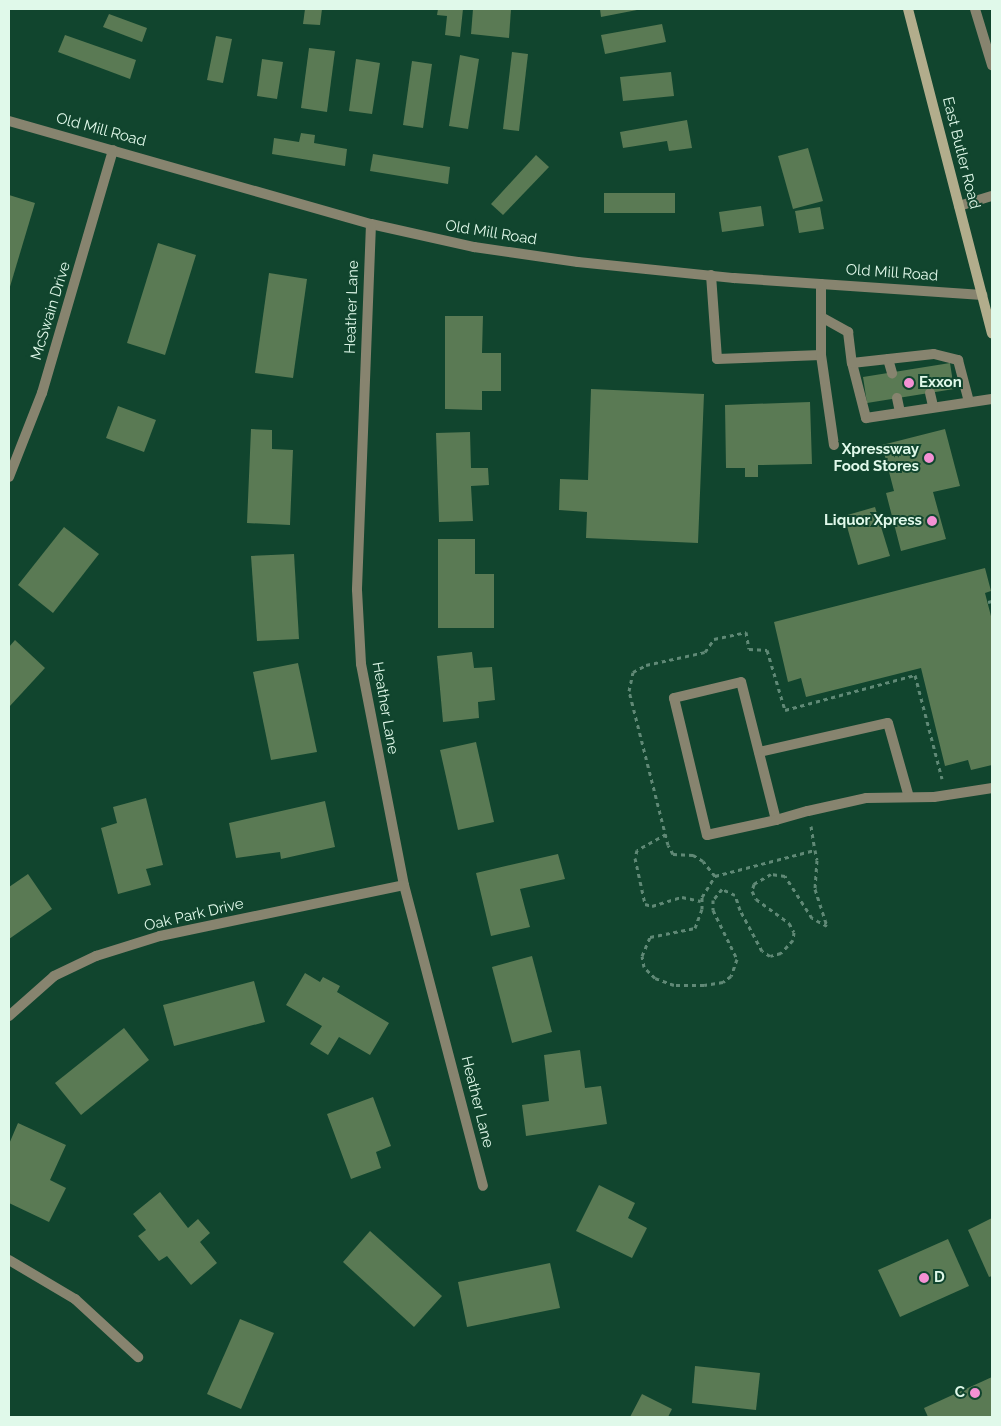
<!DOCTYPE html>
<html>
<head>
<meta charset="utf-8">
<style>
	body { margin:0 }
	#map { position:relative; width:1001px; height:1426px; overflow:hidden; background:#11452e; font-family:Raleway,sans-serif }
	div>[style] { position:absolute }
	.building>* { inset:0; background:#5a7a54 }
	.path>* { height:3px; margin-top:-1.5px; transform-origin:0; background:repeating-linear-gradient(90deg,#608976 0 4px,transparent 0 8px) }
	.lane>* { height:10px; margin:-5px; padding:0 5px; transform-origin:5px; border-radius:5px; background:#87846f }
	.street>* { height:10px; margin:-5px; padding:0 5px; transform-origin:5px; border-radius:5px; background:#87846f }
	.secondary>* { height:10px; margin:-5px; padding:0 5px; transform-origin:5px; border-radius:5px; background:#b2ad8c }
	.dots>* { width:14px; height:14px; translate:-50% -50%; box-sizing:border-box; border:2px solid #11452e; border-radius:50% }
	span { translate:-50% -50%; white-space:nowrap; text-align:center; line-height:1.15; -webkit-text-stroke:4px #11452e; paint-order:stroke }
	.street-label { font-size:15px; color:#e0f9ea }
	.poi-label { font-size:15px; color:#e0f9ea; font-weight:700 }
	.left { translate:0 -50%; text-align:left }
	.right { translate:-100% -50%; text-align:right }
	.frame { position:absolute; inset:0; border:10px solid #e0f9ea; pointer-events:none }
</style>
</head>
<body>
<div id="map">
	<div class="building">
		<i style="clip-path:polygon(305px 9px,322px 9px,320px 25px,303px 24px)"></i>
		<i style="clip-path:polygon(438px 9px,463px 9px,460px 37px,445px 35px,447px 16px,437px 15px)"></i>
		<i style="clip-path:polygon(473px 9px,511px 9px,509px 38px,471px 34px)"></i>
		<i style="clip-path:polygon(600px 9px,637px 9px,637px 10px,601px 17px)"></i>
		<i style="clip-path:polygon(109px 14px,147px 28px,142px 42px,103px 27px)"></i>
		<i style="clip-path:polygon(662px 24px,666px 42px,605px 54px,601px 35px)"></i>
		<i style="clip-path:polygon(65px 35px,136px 60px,130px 79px,58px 52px)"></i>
		<i style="clip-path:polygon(216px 36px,232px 39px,223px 83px,207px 80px)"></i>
		<i style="clip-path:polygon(309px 48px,335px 51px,327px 112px,301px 108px)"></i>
		<i style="clip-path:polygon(512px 52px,528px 54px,519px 131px,503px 129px)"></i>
		<i style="clip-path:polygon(460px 55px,479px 59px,468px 129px,449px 126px)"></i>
		<i style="clip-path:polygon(262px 59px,283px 62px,277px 99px,257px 96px)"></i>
		<i style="clip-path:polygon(356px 59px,380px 63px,372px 114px,349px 111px)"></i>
		<i style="clip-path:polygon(412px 61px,432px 64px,423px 128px,403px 125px)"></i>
		<i style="clip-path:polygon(671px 72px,674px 96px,623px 101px,620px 77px)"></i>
		<i style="clip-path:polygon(687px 120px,692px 148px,669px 151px,667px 141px,623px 148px,620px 132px)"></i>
		<i style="clip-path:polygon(301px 133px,315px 135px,314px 143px,347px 149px,345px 166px,272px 154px,274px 138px,299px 142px)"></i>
		<i style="clip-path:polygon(808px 148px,823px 201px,793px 209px,778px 156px)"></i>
		<i style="clip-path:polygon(373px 154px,450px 167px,448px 184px,370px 171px)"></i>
		<i style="clip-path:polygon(536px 155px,549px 167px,503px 215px,491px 204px)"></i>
		<i style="clip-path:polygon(604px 193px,675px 193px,675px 213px,604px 213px)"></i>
		<i style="clip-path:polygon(9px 195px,35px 203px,9px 290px)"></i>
		<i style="clip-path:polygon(761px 206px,764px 226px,722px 232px,719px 212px)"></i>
		<i style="clip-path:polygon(820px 207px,824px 229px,799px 233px,795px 211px)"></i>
		<i style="clip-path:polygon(158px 243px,196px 255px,165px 355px,127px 343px)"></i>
		<i style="clip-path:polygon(269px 273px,307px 279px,293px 378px,255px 373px)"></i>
		<i style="clip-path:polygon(445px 316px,483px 316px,482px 353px,501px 353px,501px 391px,482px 391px,482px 410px,445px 409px)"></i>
		<i style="clip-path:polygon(950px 363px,954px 389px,867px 403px,863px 377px)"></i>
		<i style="clip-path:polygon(591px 389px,704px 394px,698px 543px,586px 538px,587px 512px,559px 510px,560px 479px,588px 480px)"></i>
		<i style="clip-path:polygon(810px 402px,812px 464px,758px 465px,758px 477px,745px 477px,745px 468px,726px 468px,725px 405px)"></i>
		<i style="clip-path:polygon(118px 406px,156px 420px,144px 452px,106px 438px)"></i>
		<i style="clip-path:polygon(251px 429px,272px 430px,272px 449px,293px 450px,290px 525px,247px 523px)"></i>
		<i style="clip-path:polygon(945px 429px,960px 486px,933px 492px,946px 539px,901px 551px,886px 493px,894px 491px,882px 445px)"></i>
		<i style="clip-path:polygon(470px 432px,471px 468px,488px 468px,489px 485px,471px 486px,473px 521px,439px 522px,436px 433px)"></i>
		<i style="clip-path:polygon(875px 507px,890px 556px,858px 565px,844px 516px)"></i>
		<i style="clip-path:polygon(64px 527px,99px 554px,53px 613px,18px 585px)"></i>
		<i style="clip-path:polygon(438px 539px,475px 539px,475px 574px,494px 574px,494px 628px,438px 628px)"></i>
		<i style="clip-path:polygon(294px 554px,299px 639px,257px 641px,251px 556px)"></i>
		<i style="clip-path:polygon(985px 568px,991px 591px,985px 593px,992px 620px,992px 765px,971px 770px,968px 760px,945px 766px,921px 668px,806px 697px,801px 678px,788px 682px,774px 622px)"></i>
		<i style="clip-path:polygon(15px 640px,45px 668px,9px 707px,9px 647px)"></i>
		<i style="clip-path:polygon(472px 652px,474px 668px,492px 667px,495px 700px,478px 702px,479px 718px,443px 722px,437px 656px)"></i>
		<i style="clip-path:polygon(298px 663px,317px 752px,271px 760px,253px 672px)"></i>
		<i style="clip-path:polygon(476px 742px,494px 822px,458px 830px,440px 750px)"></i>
		<i style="clip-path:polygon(146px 798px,163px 865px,146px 869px,151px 885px,118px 894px,101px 828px,117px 823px,113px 807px)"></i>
		<i style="clip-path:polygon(325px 801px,335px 847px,281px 859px,280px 852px,236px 858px,229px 823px)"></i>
		<i style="clip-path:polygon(558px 854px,565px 879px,520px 889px,530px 927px,491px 936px,476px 873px)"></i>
		<i style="clip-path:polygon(28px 874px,52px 909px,9px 939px,9px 887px)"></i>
		<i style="clip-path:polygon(532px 956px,552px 1032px,512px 1043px,492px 967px)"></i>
		<i style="clip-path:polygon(305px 973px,320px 982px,323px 977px,340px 986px,337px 992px,389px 1023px,370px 1055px,339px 1037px,328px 1055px,310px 1044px,322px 1026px,286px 1005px)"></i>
		<i style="clip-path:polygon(254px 981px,265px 1022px,174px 1046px,163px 1005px)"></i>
		<i style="clip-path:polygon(124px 1028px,149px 1060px,81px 1115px,55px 1083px)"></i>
		<i style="clip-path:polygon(580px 1050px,585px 1088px,601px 1086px,607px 1124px,526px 1136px,522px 1105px,549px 1101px,544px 1055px)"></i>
		<i style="clip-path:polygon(373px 1097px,391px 1146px,376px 1152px,381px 1168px,351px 1179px,327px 1114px)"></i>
		<i style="clip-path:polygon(18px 1123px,66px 1145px,50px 1180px,66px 1188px,49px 1222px,9px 1203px,9px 1144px)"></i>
		<i style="clip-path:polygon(599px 1185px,635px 1203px,628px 1218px,647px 1228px,632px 1258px,576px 1231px)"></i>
		<i style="clip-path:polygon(160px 1192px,188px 1228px,198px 1219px,210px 1233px,200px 1242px,217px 1263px,191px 1285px,167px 1256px,159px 1261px,138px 1236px,146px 1230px,133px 1214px)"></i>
		<i style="clip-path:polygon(992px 1218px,992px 1276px,989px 1277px,968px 1230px)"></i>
		<i style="clip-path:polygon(370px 1231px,442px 1296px,414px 1327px,343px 1262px)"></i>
		<i style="clip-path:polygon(948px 1239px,969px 1286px,900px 1317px,878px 1270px)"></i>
		<i style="clip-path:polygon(550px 1263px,560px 1308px,467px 1327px,458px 1282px)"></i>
		<i style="clip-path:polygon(240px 1319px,274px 1333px,241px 1409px,207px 1394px)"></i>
		<i style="clip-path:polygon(695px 1366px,760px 1373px,756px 1410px,692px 1403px)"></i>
		<i style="clip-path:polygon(992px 1377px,992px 1417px,928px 1417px,924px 1408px)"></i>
		<i style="clip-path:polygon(642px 1394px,672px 1409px,668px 1417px,630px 1417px)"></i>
	</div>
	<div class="path">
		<i style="left:988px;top:602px;width:4px;rotate:-14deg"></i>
		<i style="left:811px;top:826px;width:24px;rotate:81deg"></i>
		<i style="left:815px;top:850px;width:10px;rotate:79deg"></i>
		<i style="left:817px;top:860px;width:29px;rotate:94deg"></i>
		<i style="left:815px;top:889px;width:39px;rotate:72deg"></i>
		<i style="left:827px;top:926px;width:17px;rotate:-152deg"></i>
		<i style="left:812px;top:918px;width:50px;rotate:-122.7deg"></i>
		<i style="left:785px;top:876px;width:14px;rotate:-172deg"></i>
		<i style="left:771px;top:874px;width:20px;rotate:150deg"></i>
		<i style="left:754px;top:884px;width:7px;rotate:106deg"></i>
		<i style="left:752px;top:891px;width:9px;rotate:63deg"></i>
		<i style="left:756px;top:899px;width:41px;rotate:36deg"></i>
		<i style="left:789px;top:923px;width:10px;rotate:61deg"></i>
		<i style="left:794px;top:932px;width:8px;rotate:97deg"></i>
		<i style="left:793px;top:940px;width:18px;rotate:133deg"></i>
		<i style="left:781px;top:953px;width:11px;rotate:165deg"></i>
		<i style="left:770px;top:956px;width:9px;rotate:-148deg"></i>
		<i style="left:762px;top:951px;width:47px;rotate:-118.2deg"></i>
		<i style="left:740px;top:910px;width:16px;rotate:-108deg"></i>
		<i style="left:735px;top:895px;width:14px;rotate:-155deg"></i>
		<i style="left:722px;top:889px;width:14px;rotate:129deg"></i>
		<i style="left:713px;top:900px;width:10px;rotate:90deg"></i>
		<i style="left:713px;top:910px;width:55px;rotate:63.9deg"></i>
		<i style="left:737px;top:959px;width:18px;rotate:109deg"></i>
		<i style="left:731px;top:976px;width:10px;rotate:143deg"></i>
		<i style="left:723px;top:982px;width:19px;rotate:171deg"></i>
		<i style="left:704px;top:985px;width:30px;rotate:180deg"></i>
		<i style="left:674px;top:985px;width:20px;rotate:-160deg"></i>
		<i style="left:655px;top:978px;width:16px;rotate:-135deg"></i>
		<i style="left:644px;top:967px;width:11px;rotate:-100deg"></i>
		<i style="left:642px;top:956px;width:21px;rotate:-67deg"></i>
		<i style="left:650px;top:937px;width:46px;rotate:-11.3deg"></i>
		<i style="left:695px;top:928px;width:20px;rotate:-70deg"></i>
		<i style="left:702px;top:909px;width:12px;rotate:-90deg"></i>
		<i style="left:702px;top:897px;width:25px;rotate:-58deg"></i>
		<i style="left:715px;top:876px;width:103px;rotate:-14.6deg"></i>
		<i style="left:666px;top:834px;width:33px;rotate:151deg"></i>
		<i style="left:637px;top:850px;width:8px;rotate:104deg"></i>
		<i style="left:635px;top:858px;width:47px;rotate:77.7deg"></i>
		<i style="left:645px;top:904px;width:7px;rotate:16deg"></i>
		<i style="left:652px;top:906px;width:31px;rotate:-17deg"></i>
		<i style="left:682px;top:897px;width:19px;rotate:12deg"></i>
		<i style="left:715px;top:876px;width:19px;rotate:-129deg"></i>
		<i style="left:703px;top:861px;width:12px;rotate:-149deg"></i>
		<i style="left:693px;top:855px;width:20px;rotate:-177deg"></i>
		<i style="left:673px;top:854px;width:10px;rotate:-119deg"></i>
		<i style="left:668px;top:845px;width:159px;rotate:-104.2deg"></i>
		<i style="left:629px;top:691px;width:19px;rotate:-78deg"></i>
		<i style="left:633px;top:672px;width:15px;rotate:-28deg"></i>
		<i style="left:646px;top:665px;width:60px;rotate:-12.4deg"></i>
		<i style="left:705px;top:652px;width:16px;rotate:-55deg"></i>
		<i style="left:714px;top:639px;width:33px;rotate:-12deg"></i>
		<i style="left:746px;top:632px;width:17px;rotate:80deg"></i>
		<i style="left:749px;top:649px;width:18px;rotate:3deg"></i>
		<i style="left:767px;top:650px;width:63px;rotate:73.3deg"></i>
		<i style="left:785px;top:710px;width:135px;rotate:-15.1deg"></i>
		<i style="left:915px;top:675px;width:107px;rotate:75.4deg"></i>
	</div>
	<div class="lane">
		<i style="left:975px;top:9px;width:59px;rotate:73.1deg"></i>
		<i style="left:959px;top:206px;width:34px;rotate:-17deg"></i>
		<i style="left:711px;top:275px;width:84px;rotate:85.9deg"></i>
		<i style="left:717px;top:359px;width:104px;rotate:-2.2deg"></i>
		<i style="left:821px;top:355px;width:71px;rotate:-90deg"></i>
		<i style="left:823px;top:318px;width:29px;rotate:29deg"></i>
		<i style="left:848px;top:332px;width:31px;rotate:83deg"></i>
		<i style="left:852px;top:363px;width:57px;rotate:75.7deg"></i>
		<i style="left:866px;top:418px;width:127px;rotate:-8.6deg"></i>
		<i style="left:821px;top:355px;width:91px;rotate:81.8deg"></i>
		<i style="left:888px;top:359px;width:15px;rotate:74deg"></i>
		<i style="left:852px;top:363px;width:82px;rotate:-6.3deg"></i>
		<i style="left:934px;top:354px;width:25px;rotate:14deg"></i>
		<i style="left:958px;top:360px;width:43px;rotate:75.3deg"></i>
		<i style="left:930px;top:393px;width:13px;rotate:77deg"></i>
		<i style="left:897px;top:398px;width:14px;rotate:78deg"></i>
		<i style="left:759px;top:752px;width:132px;rotate:-12.7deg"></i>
		<i style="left:888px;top:723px;width:77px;rotate:74.2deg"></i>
		<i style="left:776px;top:820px;width:142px;rotate:-104.2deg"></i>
		<i style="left:741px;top:682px;width:69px;rotate:166.6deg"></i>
		<i style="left:674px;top:698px;width:141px;rotate:76.5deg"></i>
		<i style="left:707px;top:835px;width:71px;rotate:-12.3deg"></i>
		<i style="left:776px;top:820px;width:33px;rotate:-16deg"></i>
		<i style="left:808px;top:811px;width:59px;rotate:-12.6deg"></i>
		<i style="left:866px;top:798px;width:68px;rotate:-0.8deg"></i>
		<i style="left:934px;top:797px;width:59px;rotate:-8.8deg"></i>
	</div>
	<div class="street">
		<i style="left:9px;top:121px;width:376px;rotate:15.9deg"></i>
		<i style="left:371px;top:224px;width:106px;rotate:12.6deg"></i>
		<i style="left:474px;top:247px;width:105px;rotate:8.2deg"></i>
		<i style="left:578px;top:262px;width:157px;rotate:5.9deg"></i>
		<i style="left:734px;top:278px;width:249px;rotate:3.9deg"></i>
		<i style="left:371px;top:224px;width:366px;rotate:92.2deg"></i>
		<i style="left:357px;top:590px;width:74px;rotate:86.9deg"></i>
		<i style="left:361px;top:664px;width:225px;rotate:79deg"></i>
		<i style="left:404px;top:885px;width:311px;rotate:75.3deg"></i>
		<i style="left:9px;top:477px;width:90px;rotate:-68.6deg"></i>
		<i style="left:42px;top:393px;width:253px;rotate:-73.7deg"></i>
		<i style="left:9px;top:1016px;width:60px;rotate:-41.6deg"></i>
		<i style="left:54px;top:976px;width:47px;rotate:-25.5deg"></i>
		<i style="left:96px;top:956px;width:67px;rotate:-17.4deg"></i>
		<i style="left:160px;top:936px;width:249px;rotate:-11.8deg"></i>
		<i style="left:9px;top:1260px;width:77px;rotate:30.6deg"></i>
		<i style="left:75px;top:1299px;width:86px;rotate:42.6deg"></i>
	</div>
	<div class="secondary">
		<i style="left:908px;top:9px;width:335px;rotate:75.5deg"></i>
	</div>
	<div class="dots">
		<i style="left:909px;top:383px;background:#f491d4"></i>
		<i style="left:929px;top:458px;background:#f491d4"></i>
		<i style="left:932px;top:521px;background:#f491d4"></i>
		<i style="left:924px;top:1278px;background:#f491d4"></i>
		<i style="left:975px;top:1393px;background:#f491d4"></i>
	</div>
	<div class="street-label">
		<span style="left:101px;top:130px;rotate:15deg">Old Mill Road</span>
		<span style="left:961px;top:153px;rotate:76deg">East Butler Road</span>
		<span style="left:491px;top:233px;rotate:9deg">Old Mill Road</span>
		<span style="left:892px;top:273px;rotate:4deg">Old Mill Road</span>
		<span style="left:352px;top:307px;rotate:-88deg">Heather Lane</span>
		<span style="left:51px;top:311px;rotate:-73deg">McSwain Drive</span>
		<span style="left:385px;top:708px;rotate:80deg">Heather Lane</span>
		<span style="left:194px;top:915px;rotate:-13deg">Oak Park Drive</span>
		<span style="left:477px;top:1102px;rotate:76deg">Heather Lane</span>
	</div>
	<div class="poi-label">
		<span class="left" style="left:919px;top:383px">Exxon</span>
		<span class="right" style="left:919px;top:458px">Xpressway<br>Food Stores</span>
		<span class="right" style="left:922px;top:521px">Liquor Xpress</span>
		<span class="left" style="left:934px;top:1278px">D</span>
		<span class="right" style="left:965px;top:1393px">C</span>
	</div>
	<div class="frame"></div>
</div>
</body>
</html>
